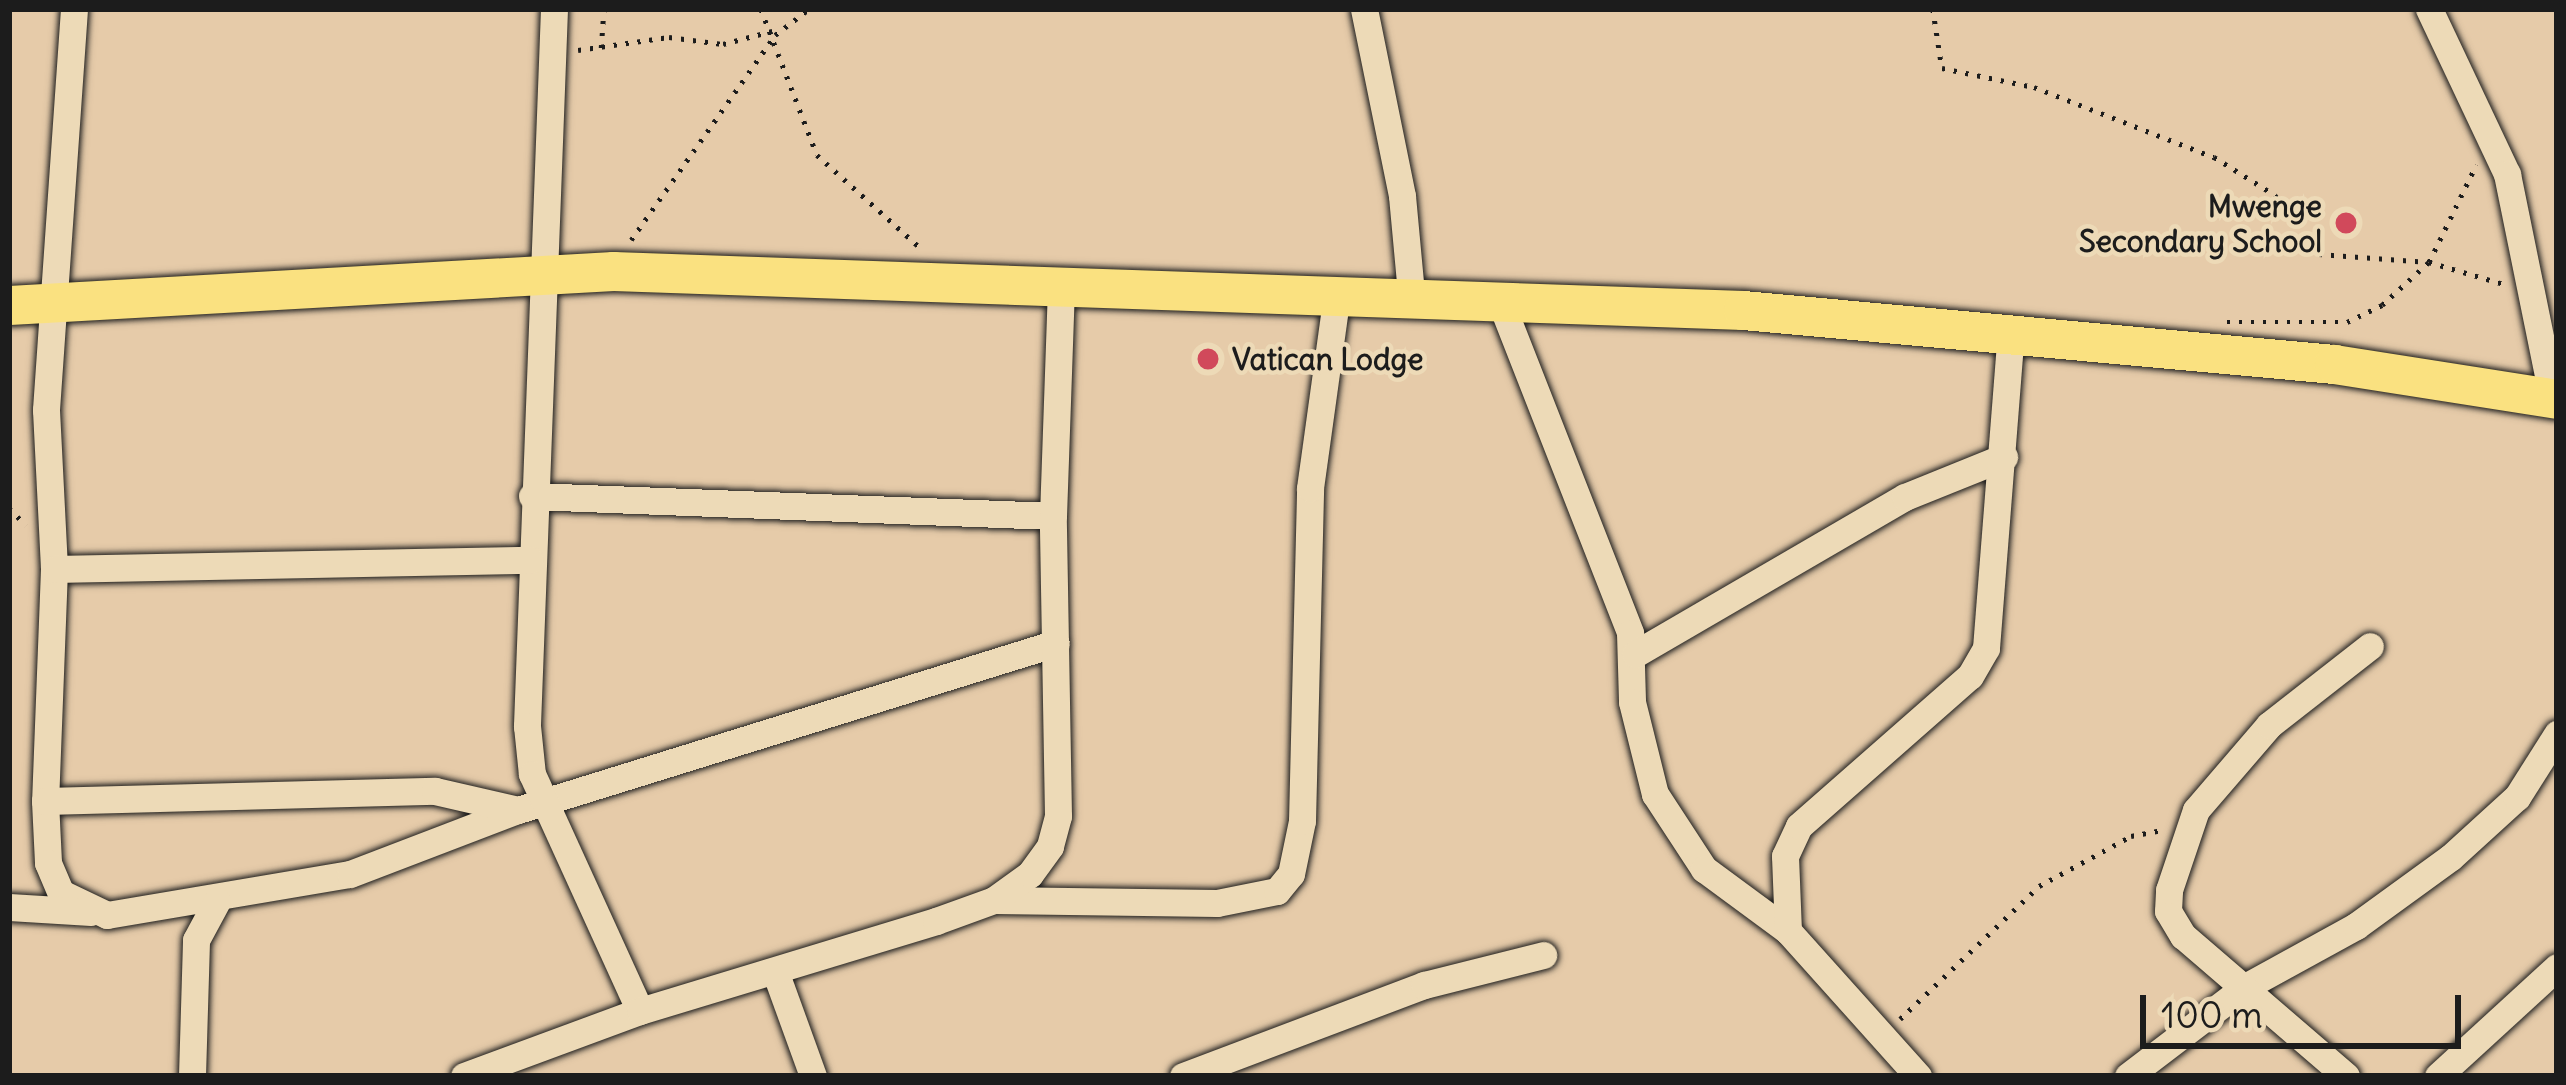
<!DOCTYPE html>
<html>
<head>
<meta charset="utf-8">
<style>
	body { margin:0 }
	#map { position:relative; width:2566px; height:1085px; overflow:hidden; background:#e6cba9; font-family:Delius,sans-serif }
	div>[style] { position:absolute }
	.path>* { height:4.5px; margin-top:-2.25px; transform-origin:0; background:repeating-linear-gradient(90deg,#1c1c1c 0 3px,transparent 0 12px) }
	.roads { filter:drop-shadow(0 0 3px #1c1c1c) drop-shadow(0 0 3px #1c1c1c) }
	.minor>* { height:27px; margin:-13.5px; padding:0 13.5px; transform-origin:13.5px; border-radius:13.5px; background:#eddab7 }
	.highway>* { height:39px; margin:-19.5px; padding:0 19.5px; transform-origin:19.5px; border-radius:19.5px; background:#fae180 }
	.dots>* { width:33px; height:33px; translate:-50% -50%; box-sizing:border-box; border:6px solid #eddab7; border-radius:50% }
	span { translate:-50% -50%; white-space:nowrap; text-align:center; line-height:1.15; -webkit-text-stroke:9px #eddab7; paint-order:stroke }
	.poi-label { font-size:30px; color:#1c1c1c; font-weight:700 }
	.right { translate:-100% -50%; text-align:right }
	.left { translate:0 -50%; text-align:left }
	.frame { position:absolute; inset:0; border:12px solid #1c1c1c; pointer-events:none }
	.scale { position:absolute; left:2140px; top:995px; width:321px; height:54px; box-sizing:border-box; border:6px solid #1c1c1c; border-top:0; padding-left:15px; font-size:36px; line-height:42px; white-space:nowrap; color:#1c1c1c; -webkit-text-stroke:9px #eddab7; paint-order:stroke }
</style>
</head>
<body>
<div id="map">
	<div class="path">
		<i style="left:761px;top:9px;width:156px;rotate:69deg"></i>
		<i style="left:817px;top:155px;width:142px;rotate:41.9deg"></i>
		<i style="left:1933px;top:9px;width:60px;rotate:81.3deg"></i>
		<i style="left:1942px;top:68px;width:94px;rotate:11.7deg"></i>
		<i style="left:2034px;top:87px;width:193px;rotate:21.3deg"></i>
		<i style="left:2214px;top:157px;width:72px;rotate:31.9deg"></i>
		<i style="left:2275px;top:195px;width:74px;rotate:53.3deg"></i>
		<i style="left:2319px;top:254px;width:110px;rotate:4.2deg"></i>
		<i style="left:2429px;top:262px;width:81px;rotate:16.4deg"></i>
		<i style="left:601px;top:48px;width:39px;rotate:-86deg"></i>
		<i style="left:578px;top:50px;width:92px;rotate:-8.1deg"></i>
		<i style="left:669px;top:37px;width:54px;rotate:7.4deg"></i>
		<i style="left:723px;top:44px;width:51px;rotate:-14.9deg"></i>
		<i style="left:631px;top:240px;width:251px;rotate:-54.9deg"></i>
		<i style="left:775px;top:35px;width:43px;rotate:-37.4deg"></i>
		<i style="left:2227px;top:322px;width:120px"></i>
		<i style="left:2347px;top:322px;width:39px;rotate:-26deg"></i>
		<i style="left:2382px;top:305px;width:64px;rotate:-42.5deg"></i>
		<i style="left:2429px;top:262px;width:108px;rotate:-64.1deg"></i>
		<i style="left:9px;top:508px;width:24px;rotate:45deg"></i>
		<i style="left:1900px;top:1019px;width:192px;rotate:-43.7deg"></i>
		<i style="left:2039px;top:886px;width:105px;rotate:-28.5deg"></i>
		<i style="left:2131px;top:836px;width:33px;rotate:-11deg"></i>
	</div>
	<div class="roads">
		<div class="minor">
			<i style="left:74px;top:9px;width:402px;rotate:94deg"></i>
			<i style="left:46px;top:410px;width:159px;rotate:87.1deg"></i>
			<i style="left:54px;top:569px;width:232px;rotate:92.2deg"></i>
			<i style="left:45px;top:801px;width:62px;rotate:87.2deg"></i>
			<i style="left:48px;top:863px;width:33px;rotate:67deg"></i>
			<i style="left:61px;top:893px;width:51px;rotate:25.6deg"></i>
			<i style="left:107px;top:915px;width:246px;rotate:-9.6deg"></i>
			<i style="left:350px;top:874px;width:180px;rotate:-20.9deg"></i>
			<i style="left:518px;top:810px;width:563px;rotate:-17.24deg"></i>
			<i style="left:554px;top:9px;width:718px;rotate:92.16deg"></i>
			<i style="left:527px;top:726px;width:48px;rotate:84.1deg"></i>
			<i style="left:532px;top:774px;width:260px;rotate:65.5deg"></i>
			<i style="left:1364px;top:9px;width:191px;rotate:78.5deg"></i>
			<i style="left:1402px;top:196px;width:108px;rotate:84.7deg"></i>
			<i style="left:2429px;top:9px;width:183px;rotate:64.7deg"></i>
			<i style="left:2507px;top:174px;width:205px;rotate:78.5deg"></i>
			<i style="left:1501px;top:303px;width:354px;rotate:68.6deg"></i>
			<i style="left:1630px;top:633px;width:69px;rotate:88.3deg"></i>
			<i style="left:1632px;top:702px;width:95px;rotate:76deg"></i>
			<i style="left:1655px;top:794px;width:90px;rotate:56.8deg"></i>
			<i style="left:1704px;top:869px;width:104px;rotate:36.4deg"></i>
			<i style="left:1788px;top:931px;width:195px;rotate:48.1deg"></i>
			<i style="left:532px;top:496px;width:521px;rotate:2.2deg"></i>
			<i style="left:54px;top:569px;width:476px;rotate:-1.1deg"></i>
			<i style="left:1635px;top:654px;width:312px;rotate:-30.2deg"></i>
			<i style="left:1905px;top:497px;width:107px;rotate:-22deg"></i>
			<i style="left:45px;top:801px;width:390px;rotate:-1.5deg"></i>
			<i style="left:435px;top:791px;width:85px;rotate:12.9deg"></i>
			<i style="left:994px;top:900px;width:223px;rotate:0.8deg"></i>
			<i style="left:1217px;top:903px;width:61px;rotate:-11.3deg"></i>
			<i style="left:1277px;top:891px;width:22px;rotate:-51deg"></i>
			<i style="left:1291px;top:874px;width:54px;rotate:-78.3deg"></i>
			<i style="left:1302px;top:821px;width:333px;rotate:-88.6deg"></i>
			<i style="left:1310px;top:488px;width:190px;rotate:-82.1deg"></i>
			<i style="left:9px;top:907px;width:82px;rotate:3.5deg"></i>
			<i style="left:1788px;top:931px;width:75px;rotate:-92.3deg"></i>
			<i style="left:1785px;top:856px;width:33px;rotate:-65deg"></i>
			<i style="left:1799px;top:826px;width:227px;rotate:-41.3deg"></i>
			<i style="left:1970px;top:676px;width:32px;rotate:-60deg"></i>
			<i style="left:1986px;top:648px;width:319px;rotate:-85.5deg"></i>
			<i style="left:775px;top:971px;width:112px;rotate:70.1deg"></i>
			<i style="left:192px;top:1076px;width:136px;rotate:-88.3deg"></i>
			<i style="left:196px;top:940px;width:44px;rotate:-61.7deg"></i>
			<i style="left:464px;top:1076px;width:188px;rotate:-20.3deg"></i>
			<i style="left:640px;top:1011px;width:309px;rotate:-16.9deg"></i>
			<i style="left:936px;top:921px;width:62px;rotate:-19.9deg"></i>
			<i style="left:994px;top:900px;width:44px;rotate:-35.8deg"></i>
			<i style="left:1030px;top:874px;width:34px;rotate:-54deg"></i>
			<i style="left:1050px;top:846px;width:31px;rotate:-75deg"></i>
			<i style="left:1058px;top:816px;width:300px;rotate:-91deg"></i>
			<i style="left:1053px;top:516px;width:231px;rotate:-88deg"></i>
			<i style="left:1183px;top:1076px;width:258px;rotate:-20.7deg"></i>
			<i style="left:1424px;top:985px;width:123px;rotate:-14.1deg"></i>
			<i style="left:2128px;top:1076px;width:147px;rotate:-37.3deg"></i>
			<i style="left:2245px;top:987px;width:127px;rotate:-28.8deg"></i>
			<i style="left:2356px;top:926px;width:117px;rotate:-36deg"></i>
			<i style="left:2451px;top:857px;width:89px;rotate:-42.3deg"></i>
			<i style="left:2517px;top:797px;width:75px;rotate:-57.6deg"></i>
			<i style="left:2346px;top:1076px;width:215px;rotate:-139.3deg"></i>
			<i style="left:2183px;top:936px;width:29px;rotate:-121deg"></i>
			<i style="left:2168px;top:911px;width:21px;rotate:-87deg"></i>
			<i style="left:2169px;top:890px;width:84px;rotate:-71.4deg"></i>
			<i style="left:2196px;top:810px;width:112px;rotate:-49.3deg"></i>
			<i style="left:2269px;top:725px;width:128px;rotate:-38deg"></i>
			<i style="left:2438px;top:1076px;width:161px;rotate:-42.5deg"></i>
		</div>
		<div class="highway">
			<i style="left:9px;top:305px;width:605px;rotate:-3.22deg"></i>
			<i style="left:613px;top:271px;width:1131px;rotate:1.98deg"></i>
			<i style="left:1743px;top:310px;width:593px;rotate:5.22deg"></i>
			<i style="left:2334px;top:364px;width:226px;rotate:8.9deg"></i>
		</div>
	</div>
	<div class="dots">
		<i style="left:2346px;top:223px;background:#d1495b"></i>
		<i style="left:1208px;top:359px;background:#d1495b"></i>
	</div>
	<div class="poi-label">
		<span class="right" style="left:2322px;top:223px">Mwenge<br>Secondary School</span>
		<span class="left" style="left:1232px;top:359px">Vatican Lodge</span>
	</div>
	<div class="frame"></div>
	<div class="scale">100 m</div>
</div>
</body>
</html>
